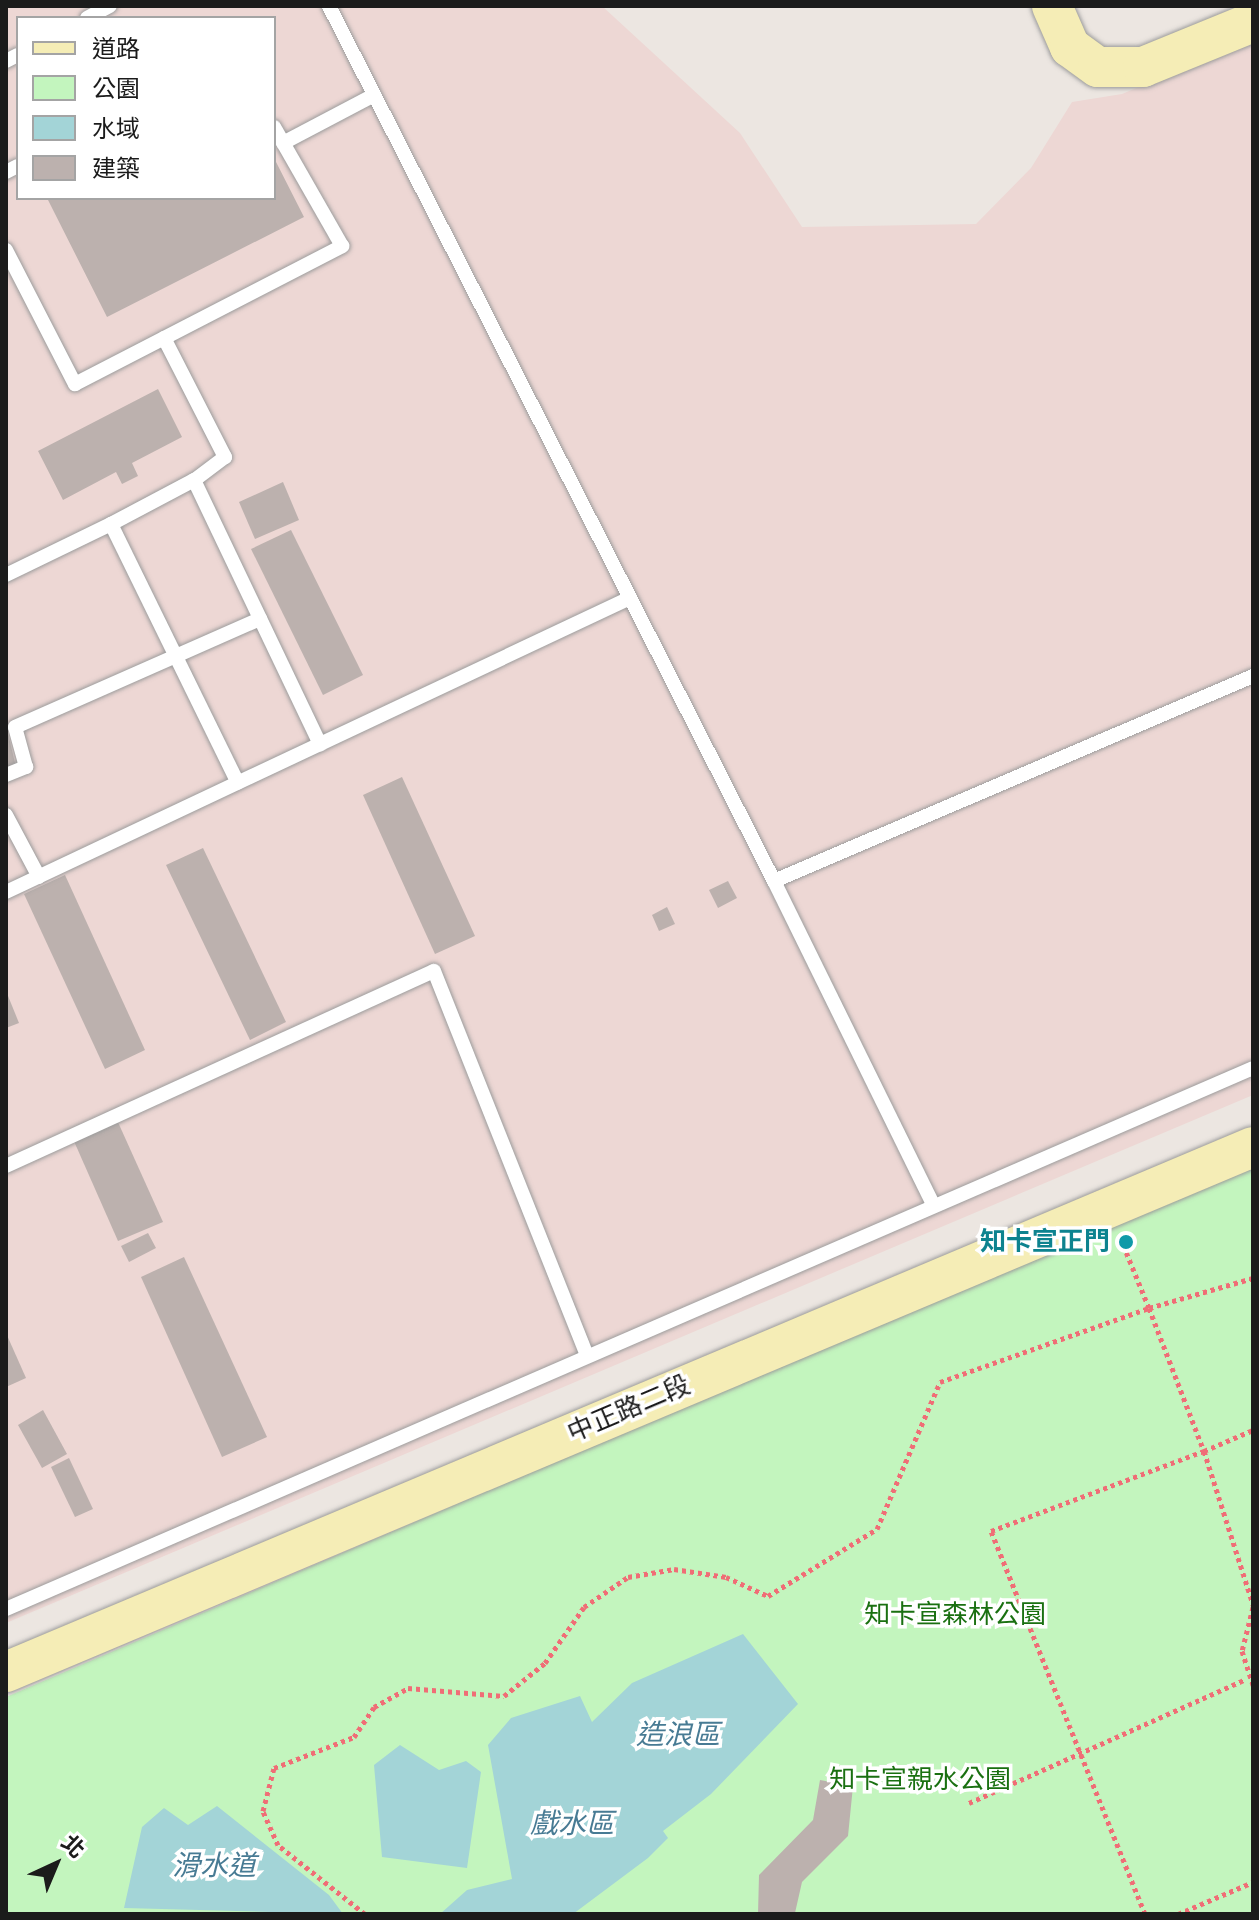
<!DOCTYPE html>
<html>
<head>
<meta charset="utf-8">
<style>
	body { margin:0 }
	#map { position:relative; width:1259px; height:1920px; overflow:hidden; background:#ece6e1; font-family:"Source Sans 3","Noto Sans TC",sans-serif }
	div>[style] { position:absolute }
	.military>* { inset:0; background:#edd7d4 }
	.park>* { inset:0; background:#c3f5be }
	.water>* { inset:0; background:#a3d4d7 }
	.building>* { inset:0; background:#bcb1ae }
	.path>* { height:5px; margin-top:-2.5px; transform-origin:0; background:repeating-linear-gradient(90deg,#f06d76 0 4px,transparent 0 8px) }
	.roads { filter:drop-shadow(0 0 2px #9c9c9c) drop-shadow(0 0 2px #9c9c9c) }
	.lane>* { height:14px; margin:-7px; padding:0 7px; transform-origin:7px; border-radius:7px; background:#fff }
	.secondary>* { height:40px; margin:-20px; padding:0 20px; transform-origin:20px; border-radius:20px; background:#f5edb6 }
	.dots>* { width:22px; height:22px; translate:-50% -50%; box-sizing:border-box; border:4px solid #fff; border-radius:50% }
	span { translate:-50% -50%; white-space:nowrap; text-align:center; line-height:1.15; -webkit-text-stroke:7px #fff; paint-order:stroke }
	.culture-label { font-size:26px; color:#0d838f; font-weight:700 }
	.right { translate:-100% -50%; text-align:right }
	.street-label { font-size:26px; color:#1b1b1b }
	.park-label { font-size:26px; color:#1a7011 }
	.water-label { font-size:28px; color:#487b94; font-style:italic }
	.frame { position:absolute; inset:0; border:8px solid #1b1b1b; pointer-events:none }
	.legend { position:absolute; left:16px; top:16px; width:260px; height:184px; box-sizing:border-box; background:#fff; border:2px solid #a4a4a4; margin:0; padding:10px 14px; list-style:none; font-size:24px; color:#1b1b1b }
	.legend li { display:flex; align-items:center; gap:16px; height:40px }
	.legend b { width:40px; border:2px solid #a4a4a4 }
	.north { position:absolute; left:16px; top:1824px; width:80px; height:80px; -webkit-text-stroke:6px #fff; paint-order:stroke; rotate:44deg; font-size:22px; font-weight:700; line-height:32px; text-align:center; color:#1b1b1b }
	.north::after { content:''; display:block; margin:auto; width:28px; height:36px; background:#1b1b1b; clip-path:polygon(50% 0,100% 100%,50% 72%,0 100%) }
</style>
</head>
<body>
<div id="map">
	<div class="military">
		<i style="clip-path:polygon(evenodd,6px 6px,602px 6px,740px 133px,802px 227px,976px 224px,1031px 168px,1072px 102px,1122px 94px,1253px 39px,1253px 1095px,6px 1623px,6px 6px,18px 18px,274px 18px,274px 198px,18px 198px,18px 18px)"></i>
	</div>
	<div class="park">
		<i style="clip-path:polygon(1253px 1163px,1253px 1914px,6px 1914px,6px 1697px)"></i>
	</div>
	<div class="water">
		<i style="clip-path:polygon(743px 1634px,798px 1704px,711px 1794px,663px 1831px,668px 1838px,648px 1858px,573px 1914px,440px 1914px,467px 1890px,512px 1879px,488px 1745px,511px 1718px,580px 1696px,592px 1722px,632px 1683px)"></i>
		<i style="clip-path:polygon(400px 1745px,439px 1770px,466px 1761px,481px 1772px,467px 1868px,382px 1857px,374px 1765px)"></i>
		<i style="clip-path:polygon(217px 1806px,329px 1895px,343px 1914px,124px 1908px,142px 1827px,164px 1808px,188px 1825px)"></i>
	</div>
	<div class="building">
		<i style="clip-path:polygon(274px 158px,304px 217px,107px 317px,47px 198px,274px 198px)"></i>
		<i style="clip-path:polygon(158px 389px,182px 437px,132px 463px,138px 476px,122px 484px,116px 472px,63px 500px,38px 451px)"></i>
		<i style="clip-path:polygon(283px 482px,299px 520px,255px 539px,239px 502px)"></i>
		<i style="clip-path:polygon(291px 530px,363px 675px,323px 695px,251px 549px)"></i>
		<i style="clip-path:polygon(6px 725px,16px 767px,6px 771px)"></i>
		<i style="clip-path:polygon(402px 777px,475px 936px,435px 954px,363px 795px)"></i>
		<i style="clip-path:polygon(203px 848px,286px 1022px,250px 1040px,166px 865px)"></i>
		<i style="clip-path:polygon(65px 875px,145px 1050px,105px 1069px,24px 894px)"></i>
		<i style="clip-path:polygon(728px 881px,737px 898px,718px 908px,709px 890px)"></i>
		<i style="clip-path:polygon(667px 907px,675px 924px,659px 931px,652px 915px)"></i>
		<i style="clip-path:polygon(6px 991px,19px 1023px,6px 1028px)"></i>
		<i style="clip-path:polygon(117px 1120px,163px 1222px,118px 1241px,73px 1139px)"></i>
		<i style="clip-path:polygon(148px 1233px,156px 1248px,129px 1262px,121px 1246px)"></i>
		<i style="clip-path:polygon(184px 1257px,267px 1437px,222px 1457px,141px 1277px)"></i>
		<i style="clip-path:polygon(6px 1333px,26px 1378px,6px 1387px)"></i>
		<i style="clip-path:polygon(43px 1410px,67px 1454px,42px 1468px,18px 1425px)"></i>
		<i style="clip-path:polygon(69px 1458px,93px 1509px,75px 1517px,51px 1467px)"></i>
		<i style="clip-path:polygon(820px 1780px,853px 1786px,848px 1836px,802px 1882px,795px 1913px,758px 1914px,759px 1875px,813px 1820px)"></i>
	</div>
	<div class="path">
		<i style="left:1253px;top:1278px;width:108px;rotate:163.9deg"></i>
		<i style="left:1149px;top:1308px;width:153px;rotate:69deg"></i>
		<i style="left:1204px;top:1451px;width:53px;rotate:-23.2deg"></i>
		<i style="left:1253px;top:1607px;width:45px;rotate:104deg"></i>
		<i style="left:1242px;top:1651px;width:36px;rotate:72deg"></i>
		<i style="left:969px;top:1803px;width:303px;rotate:-24.1deg"></i>
		<i style="left:365px;top:1914px;width:111px;rotate:-141.6deg"></i>
		<i style="left:278px;top:1845px;width:37px;rotate:-114deg"></i>
		<i style="left:263px;top:1811px;width:44px;rotate:-75.7deg"></i>
		<i style="left:274px;top:1768px;width:86px;rotate:-21.2deg"></i>
		<i style="left:354px;top:1737px;width:36px;rotate:-56deg"></i>
		<i style="left:374px;top:1707px;width:39px;rotate:-29deg"></i>
		<i style="left:408px;top:1688px;width:96px;rotate:4.8deg"></i>
		<i style="left:504px;top:1696px;width:53px;rotate:-38.8deg"></i>
		<i style="left:545px;top:1663px;width:68px;rotate:-55.1deg"></i>
		<i style="left:584px;top:1607px;width:53px;rotate:-34.3deg"></i>
		<i style="left:628px;top:1577px;width:47px;rotate:-9.9deg"></i>
		<i style="left:674px;top:1569px;width:53px;rotate:8.7deg"></i>
		<i style="left:726px;top:1577px;width:46px;rotate:24.3deg"></i>
		<i style="left:768px;top:1596px;width:128px;rotate:-31.6deg"></i>
		<i style="left:877px;top:1529px;width:160px;rotate:-66.8deg"></i>
		<i style="left:940px;top:1382px;width:222px;rotate:-19.5deg"></i>
		<i style="left:1149px;top:1308px;width:77px;rotate:-112.2deg"></i>
		<i style="left:1145px;top:1914px;width:413px;rotate:-111.9deg"></i>
		<i style="left:991px;top:1531px;width:228px;rotate:-20.6deg"></i>
		<i style="left:1204px;top:1451px;width:162px;rotate:72.3deg"></i>
		<i style="left:1178px;top:1914px;width:82px;rotate:-23.1deg"></i>
	</div>
	<div class="roads">
		<div class="lane">
			<i style="left:329px;top:6px;width:982px;rotate:63.04deg"></i>
			<i style="left:774px;top:881px;width:521px;rotate:-23.17deg"></i>
			<i style="left:87px;top:18px;width:26px;rotate:-28deg"></i>
			<i style="left:6px;top:61px;width:13px;rotate:-27deg"></i>
			<i style="left:283px;top:143px;width:103px;rotate:-27.8deg"></i>
			<i style="left:6px;top:172px;width:13px;rotate:-27deg"></i>
			<i style="left:6px;top:250px;width:151px;rotate:62.8deg"></i>
			<i style="left:75px;top:384px;width:301px;rotate:-27.3deg"></i>
			<i style="left:342px;top:246px;width:137px;rotate:-119.7deg"></i>
			<i style="left:164px;top:338px;width:134px;rotate:62.9deg"></i>
			<i style="left:225px;top:457px;width:39px;rotate:143deg"></i>
			<i style="left:194px;top:480px;width:293px;rotate:64.5deg"></i>
			<i style="left:111px;top:524px;width:94px;rotate:-27.9deg"></i>
			<i style="left:6px;top:575px;width:117px;rotate:-25.9deg"></i>
			<i style="left:111px;top:524px;width:288px;rotate:63.9deg"></i>
			<i style="left:6px;top:775px;width:22px;rotate:-22deg"></i>
			<i style="left:26px;top:767px;width:41px;rotate:-105.4deg"></i>
			<i style="left:15px;top:727px;width:268px;rotate:-23.8deg"></i>
			<i style="left:6px;top:815px;width:70px;rotate:62deg"></i>
			<i style="left:774px;top:881px;width:360px;rotate:63.8deg"></i>
			<i style="left:6px;top:892px;width:690px;rotate:-25.23deg"></i>
			<i style="left:6px;top:1166px;width:470px;rotate:-24.5deg"></i>
			<i style="left:434px;top:971px;width:413px;rotate:68.3deg"></i>
			<i style="left:6px;top:1609px;width:1359px;rotate:-23.45deg"></i>
		</div>
		<div class="secondary">
			<i style="left:1052px;top:6px;width:45px;rotate:66.3deg"></i>
			<i style="left:1070px;top:47px;width:34px;rotate:36deg"></i>
			<i style="left:1098px;top:67px;width:45px"></i>
			<i style="left:1143px;top:67px;width:119px;rotate:-22.2deg"></i>
			<i style="left:6px;top:1672px;width:1353px;rotate:-22.83deg"></i>
		</div>
	</div>
	<div class="dots">
		<i style="left:1126px;top:1242px;background:#0f9aa8"></i>
	</div>
	<div class="culture-label">
		<span class="right" style="left:1110px;top:1242px">知卡宣正門</span>
	</div>
	<div class="street-label">
		<span style="left:629px;top:1409px;rotate:-23deg">中正路二段</span>
	</div>
	<div class="park-label">
		<span style="left:955px;top:1615px">知卡宣森林公園</span>
		<span style="left:920px;top:1780px">知卡宣親水公園</span>
	</div>
	<div class="water-label">
		<span style="left:678px;top:1735px">造浪區</span>
		<span style="left:572px;top:1824px">戲水區</span>
		<span style="left:214px;top:1866px">滑水道</span>
	</div>
	<div class="frame"></div>
	<ul class="legend">
	<li><b style="height:10px;background:#f5edb6"></b>道路</li>
	<li><b style="height:22px;background:#c3f5be"></b>公園</li>
	<li><b style="height:22px;background:#a3d4d7"></b>水域</li>
	<li><b style="height:22px;background:#bcb1ae"></b>建築</li>
	</ul>
	<div class="north">北</div>
</div>
</body>
</html>
